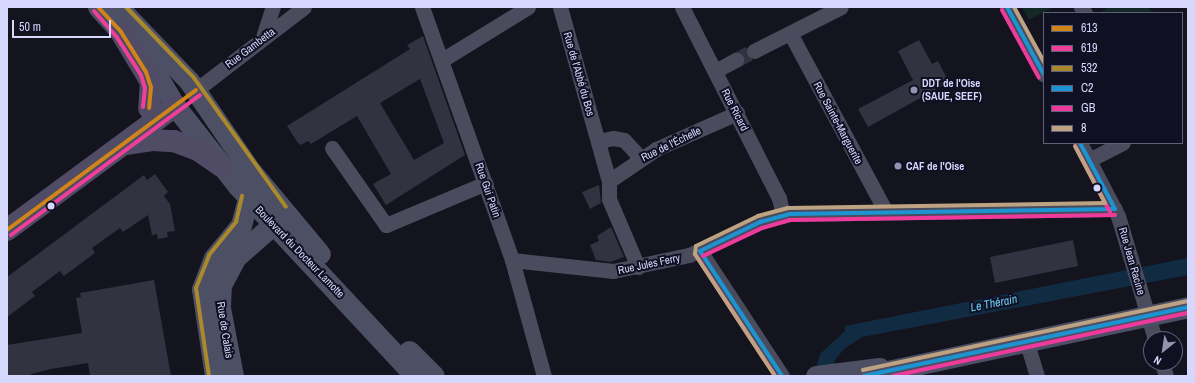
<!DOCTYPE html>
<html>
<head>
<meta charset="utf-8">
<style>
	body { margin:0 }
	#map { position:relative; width:1195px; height:383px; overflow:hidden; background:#14141f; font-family:"Archivo Narrow",sans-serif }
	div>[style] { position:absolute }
	.green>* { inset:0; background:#132926 }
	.water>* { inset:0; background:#112c42 }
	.building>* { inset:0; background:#323241 }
	.street-tunnel>* { height:15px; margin-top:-7.5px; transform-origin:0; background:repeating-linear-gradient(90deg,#313140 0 15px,transparent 0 23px) }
	.street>* { height:15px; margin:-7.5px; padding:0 7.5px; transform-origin:7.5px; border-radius:7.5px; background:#4a4c5e }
	.secondary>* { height:21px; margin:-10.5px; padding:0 10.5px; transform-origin:10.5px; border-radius:10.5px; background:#4d5065 }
	.primary>* { height:22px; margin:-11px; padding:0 11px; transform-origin:11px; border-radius:11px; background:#504c65 }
	.bus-1>* { height:4px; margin:-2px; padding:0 2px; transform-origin:2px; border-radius:2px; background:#d18417 }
	.bus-2>* { height:4px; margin:-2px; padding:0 2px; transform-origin:2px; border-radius:2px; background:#ef3f98 }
	.bus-3>* { height:4px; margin:-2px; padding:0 2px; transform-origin:2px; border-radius:2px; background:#aa892c }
	.bus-4>* { height:4px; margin:-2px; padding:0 2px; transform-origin:2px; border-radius:2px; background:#1c94d2 }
	.bus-5>* { height:4px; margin:-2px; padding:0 2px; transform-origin:2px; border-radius:2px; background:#ef3a9b }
	.bus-6>* { height:4px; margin:-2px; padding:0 2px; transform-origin:2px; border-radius:2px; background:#bda381 }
	.dots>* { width:11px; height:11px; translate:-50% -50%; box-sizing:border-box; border:2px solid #101023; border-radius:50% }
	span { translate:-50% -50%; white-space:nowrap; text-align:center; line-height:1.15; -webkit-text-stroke:4px #101023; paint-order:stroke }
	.street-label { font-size:11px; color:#d5d7fc }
	.poi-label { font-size:11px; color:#d5d7fc; font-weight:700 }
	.left { translate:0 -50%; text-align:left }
	.water-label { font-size:12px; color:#6accf4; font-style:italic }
	.frame { position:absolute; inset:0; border:8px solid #d5d7fc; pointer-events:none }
	.legend { position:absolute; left:1043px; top:12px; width:140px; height:132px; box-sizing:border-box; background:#101023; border:1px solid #5f607a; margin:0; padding:5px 7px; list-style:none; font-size:12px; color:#d5d7fc }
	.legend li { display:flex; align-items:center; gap:8px; height:20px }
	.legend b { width:20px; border:1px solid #5f607a }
	.north { position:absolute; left:1143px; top:331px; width:40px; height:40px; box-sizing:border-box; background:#101023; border:1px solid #5f607a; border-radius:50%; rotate:210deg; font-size:11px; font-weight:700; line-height:16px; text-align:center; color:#d5d7fc }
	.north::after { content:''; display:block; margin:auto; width:14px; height:18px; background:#9193af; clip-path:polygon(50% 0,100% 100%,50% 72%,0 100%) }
	.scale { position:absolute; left:12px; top:20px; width:99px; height:18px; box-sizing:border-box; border:2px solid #d5d7fc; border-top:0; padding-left:5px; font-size:12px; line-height:14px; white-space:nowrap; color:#d5d7fc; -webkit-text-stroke:3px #101023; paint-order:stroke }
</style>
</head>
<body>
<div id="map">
	<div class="green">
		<i style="clip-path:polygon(1022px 7px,1053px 7px,1029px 20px)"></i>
		<i style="clip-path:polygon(1108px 7px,1147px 7px,1154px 13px,1100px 13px)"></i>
	</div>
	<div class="water">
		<i style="clip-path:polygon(1188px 258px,1188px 275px,862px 337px,844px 349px,834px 361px,835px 365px,821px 376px,817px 365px,820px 354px,845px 331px,845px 326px)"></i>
	</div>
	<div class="building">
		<i style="clip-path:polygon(evenodd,423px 36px,465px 155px,386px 205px,373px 184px,391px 174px,357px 116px,311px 144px,308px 141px,301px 145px,298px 143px,287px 126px,410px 49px,407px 45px,423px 36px,420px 79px,444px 143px,414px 160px,380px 103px,420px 79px)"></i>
		<i style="clip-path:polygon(919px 40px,932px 64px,938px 61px,949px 82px,868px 127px,858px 109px,913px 80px,898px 51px)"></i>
		<i style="clip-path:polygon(155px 174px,168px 192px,164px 196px,170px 204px,175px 231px,167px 232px,168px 237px,158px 239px,157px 234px,152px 235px,148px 215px,123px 232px,120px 228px,92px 248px,95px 253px,64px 276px,60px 271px,32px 292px,35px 296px,7px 317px,7px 277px,144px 175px,147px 180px)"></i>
		<i style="clip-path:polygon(599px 185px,601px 203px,590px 209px,582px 192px)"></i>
		<i style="clip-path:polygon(611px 227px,624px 257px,610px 262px,596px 260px,590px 245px,599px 241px,597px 236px)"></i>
		<i style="clip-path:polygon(1073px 240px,1078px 266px,995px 283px,990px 257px)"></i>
		<i style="clip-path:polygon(154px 280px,171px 376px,90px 376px,88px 363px,51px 369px,31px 374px,31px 376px,7px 376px,7px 345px,82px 333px,76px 298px,81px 297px,80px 293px)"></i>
	</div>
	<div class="street-tunnel">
		<i style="left:736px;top:60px;width:20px;rotate:-27deg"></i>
	</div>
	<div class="street">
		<i style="left:422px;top:7px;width:269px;rotate:70.4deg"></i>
		<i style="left:512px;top:260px;width:120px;rotate:74.6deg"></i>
		<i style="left:560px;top:7px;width:181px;rotate:74.3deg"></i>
		<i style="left:609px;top:181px;width:18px;rotate:90deg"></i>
		<i style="left:609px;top:199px;width:74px;rotate:66.9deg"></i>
		<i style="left:682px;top:7px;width:214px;rotate:63.1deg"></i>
		<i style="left:779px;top:198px;width:17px;rotate:77deg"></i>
		<i style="left:1007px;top:7px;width:77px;rotate:61.4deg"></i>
		<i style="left:1081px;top:7px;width:7px;rotate:56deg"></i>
		<i style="left:790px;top:33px;width:203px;rotate:61.8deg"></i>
		<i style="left:263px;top:37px;width:32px;rotate:-72deg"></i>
		<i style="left:754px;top:51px;width:97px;rotate:-26.8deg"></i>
		<i style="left:442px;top:60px;width:101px;rotate:-31.6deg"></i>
		<i style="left:715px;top:71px;width:24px;rotate:-28deg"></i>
		<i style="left:196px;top:90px;width:136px;rotate:-37.5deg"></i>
		<i style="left:598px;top:141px;width:15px;rotate:-11deg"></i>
		<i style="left:613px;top:138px;width:11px;rotate:10deg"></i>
		<i style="left:624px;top:140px;width:25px;rotate:47deg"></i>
		<i style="left:1080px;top:143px;width:82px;rotate:62.5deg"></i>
		<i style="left:1118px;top:216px;width:128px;rotate:73.3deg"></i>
		<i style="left:332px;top:148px;width:94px;rotate:55deg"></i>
		<i style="left:386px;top:225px;width:108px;rotate:-22.8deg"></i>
		<i style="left:1089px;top:160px;width:38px;rotate:-27deg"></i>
		<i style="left:609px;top:181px;width:57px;rotate:-34.2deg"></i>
		<i style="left:656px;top:149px;width:89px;rotate:-24deg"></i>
		<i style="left:700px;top:251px;width:149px;rotate:56.7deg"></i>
		<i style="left:512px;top:260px;width:102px;rotate:6.2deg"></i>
		<i style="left:613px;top:271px;width:78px;rotate:-11.9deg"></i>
		<i style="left:689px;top:255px;width:78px;rotate:-24.9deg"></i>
		<i style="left:760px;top:222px;width:30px;rotate:-15deg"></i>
		<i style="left:789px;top:214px;width:326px;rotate:-0.9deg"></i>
		<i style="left:1026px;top:340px;width:38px;rotate:73deg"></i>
		<i style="left:1162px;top:363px;width:14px;rotate:73deg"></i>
	</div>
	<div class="secondary">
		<i style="left:98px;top:7px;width:77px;rotate:47.6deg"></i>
		<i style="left:150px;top:64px;width:49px;rotate:59.2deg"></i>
		<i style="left:175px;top:106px;width:102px;rotate:51.8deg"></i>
		<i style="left:238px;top:186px;width:260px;rotate:47deg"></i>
		<i style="left:118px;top:7px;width:103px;rotate:46.2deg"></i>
		<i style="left:189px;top:81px;width:108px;rotate:55.6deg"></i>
		<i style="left:250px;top:170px;width:109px;rotate:50.2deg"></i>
		<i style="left:409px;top:351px;width:35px;rotate:45deg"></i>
		<i style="left:215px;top:376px;width:88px;rotate:-98.5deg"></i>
		<i style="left:202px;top:289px;width:33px;rotate:-69deg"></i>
		<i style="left:214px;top:258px;width:43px;rotate:-50.7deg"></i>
		<i style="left:241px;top:225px;width:28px;rotate:-75deg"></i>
		<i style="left:233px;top:376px;width:69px;rotate:-100.8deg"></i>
		<i style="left:220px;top:308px;width:23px;rotate:-88deg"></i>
		<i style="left:221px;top:285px;width:32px;rotate:-62deg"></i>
		<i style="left:236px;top:257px;width:53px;rotate:-41.2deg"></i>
		<i style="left:276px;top:222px;width:10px;rotate:-66deg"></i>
		<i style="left:816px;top:376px;width:64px;rotate:-7.2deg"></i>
		<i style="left:864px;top:376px;width:331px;rotate:-12deg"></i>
	</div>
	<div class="primary">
		<i style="left:121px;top:32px;width:58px;rotate:59deg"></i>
		<i style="left:151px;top:82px;width:26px;rotate:94deg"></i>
		<i style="left:127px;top:144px;width:25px;rotate:-9deg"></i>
		<i style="left:152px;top:140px;width:22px;rotate:3deg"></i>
		<i style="left:174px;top:141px;width:26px;rotate:21deg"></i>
		<i style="left:198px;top:150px;width:28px;rotate:35deg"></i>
		<i style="left:7px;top:230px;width:209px;rotate:-36.4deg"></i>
	</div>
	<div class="bus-1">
		<i style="left:98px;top:7px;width:34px;rotate:47deg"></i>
		<i style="left:121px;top:32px;width:47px;rotate:58deg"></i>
		<i style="left:146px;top:72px;width:16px;rotate:72deg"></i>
		<i style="left:151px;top:87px;width:21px;rotate:95deg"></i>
		<i style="left:7px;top:230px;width:235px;rotate:-36.5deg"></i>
	</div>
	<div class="bus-2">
		<i style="left:94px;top:11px;width:33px;rotate:49deg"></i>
		<i style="left:116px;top:36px;width:46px;rotate:57.3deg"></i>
		<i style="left:141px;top:75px;width:14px;rotate:73deg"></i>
		<i style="left:145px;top:88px;width:19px;rotate:96deg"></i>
		<i style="left:11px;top:235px;width:235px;rotate:-36.5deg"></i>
	</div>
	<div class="bus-3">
		<i style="left:126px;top:7px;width:98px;rotate:46.2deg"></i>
		<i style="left:194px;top:78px;width:158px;rotate:54.5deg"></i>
		<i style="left:209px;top:376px;width:89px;rotate:-98.4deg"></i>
		<i style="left:196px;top:288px;width:35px;rotate:-68deg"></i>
		<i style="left:209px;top:255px;width:43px;rotate:-50.7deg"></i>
		<i style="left:236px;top:222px;width:27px;rotate:-77deg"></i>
	</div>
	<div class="bus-4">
		<i style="left:1007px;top:7px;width:77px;rotate:61.4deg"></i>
		<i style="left:1080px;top:143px;width:75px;rotate:62.1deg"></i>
		<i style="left:700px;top:251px;width:67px;rotate:-25.8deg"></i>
		<i style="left:760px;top:222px;width:30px;rotate:-15deg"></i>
		<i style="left:789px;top:214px;width:326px;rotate:-0.9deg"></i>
		<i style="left:700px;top:251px;width:149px;rotate:56.7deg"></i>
		<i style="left:864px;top:376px;width:331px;rotate:-12deg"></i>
	</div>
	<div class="bus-5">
		<i style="left:1002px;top:10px;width:77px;rotate:61.4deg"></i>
		<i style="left:1075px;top:146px;width:75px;rotate:62.1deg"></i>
		<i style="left:695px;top:254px;width:146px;rotate:56.7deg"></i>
		<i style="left:703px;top:256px;width:65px;rotate:-25.4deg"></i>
		<i style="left:762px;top:228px;width:29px;rotate:-16deg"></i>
		<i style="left:790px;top:220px;width:325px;rotate:-0.9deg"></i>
		<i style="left:893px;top:376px;width:302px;rotate:-12.1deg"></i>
	</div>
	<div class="bus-6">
		<i style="left:1014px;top:7px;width:63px;rotate:61.4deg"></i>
		<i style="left:863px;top:370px;width:331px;rotate:-12deg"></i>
		<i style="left:775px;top:376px;width:146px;rotate:-123.3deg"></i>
		<i style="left:695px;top:254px;width:8px;rotate:-83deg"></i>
		<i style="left:696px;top:246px;width:69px;rotate:-25.8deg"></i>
		<i style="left:758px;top:216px;width:31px;rotate:-15deg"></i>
		<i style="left:788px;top:208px;width:317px;rotate:-0.9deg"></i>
		<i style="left:1105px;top:203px;width:64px;rotate:-117.8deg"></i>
	</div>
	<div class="dots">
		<i style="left:914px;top:90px;background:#9193af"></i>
		<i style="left:898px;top:166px;background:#9193af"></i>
		<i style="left:1097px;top:188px;background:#d5d7fc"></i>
		<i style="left:51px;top:206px;background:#d5d7fc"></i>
	</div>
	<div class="street-label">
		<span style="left:250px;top:48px;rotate:-37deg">Rue Gambetta</span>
		<span style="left:579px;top:74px;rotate:74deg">Rue de l'Abbé du Bos</span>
		<span style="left:735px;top:110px;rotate:63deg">Rue Ricard</span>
		<span style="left:838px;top:123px;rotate:62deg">Rue Sainte-Marguerite</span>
		<span style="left:671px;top:144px;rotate:-26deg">Rue de l'Échelle</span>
		<span style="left:488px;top:190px;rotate:71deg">Rue Gui Patin</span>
		<span style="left:300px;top:252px;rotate:46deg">Boulevard du Docteur Lamotte</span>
		<span style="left:1132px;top:261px;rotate:74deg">Rue Jean Racine</span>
		<span style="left:649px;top:264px;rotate:-12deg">Rue Jules Ferry</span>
		<span style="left:225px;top:330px;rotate:81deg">Rue de Calais</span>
	</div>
	<div class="poi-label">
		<span class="left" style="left:922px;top:90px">DDT de l'Oise<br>(SAUE, SEEF)</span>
		<span class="left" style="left:906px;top:166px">CAF de l'Oise</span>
	</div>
	<div class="water-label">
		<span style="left:994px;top:304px;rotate:-11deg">Le Thérain</span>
	</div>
	<div class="frame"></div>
	<ul class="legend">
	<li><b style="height:5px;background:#d18417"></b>613</li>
	<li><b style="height:5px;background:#ef3f98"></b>619</li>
	<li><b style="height:5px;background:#aa892c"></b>532</li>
	<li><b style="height:5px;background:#1c94d2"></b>C2</li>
	<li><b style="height:5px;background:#ef3a9b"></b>GB</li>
	<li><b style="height:5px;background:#bda381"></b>8</li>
	</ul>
	<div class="north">N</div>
	<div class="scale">50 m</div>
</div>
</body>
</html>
